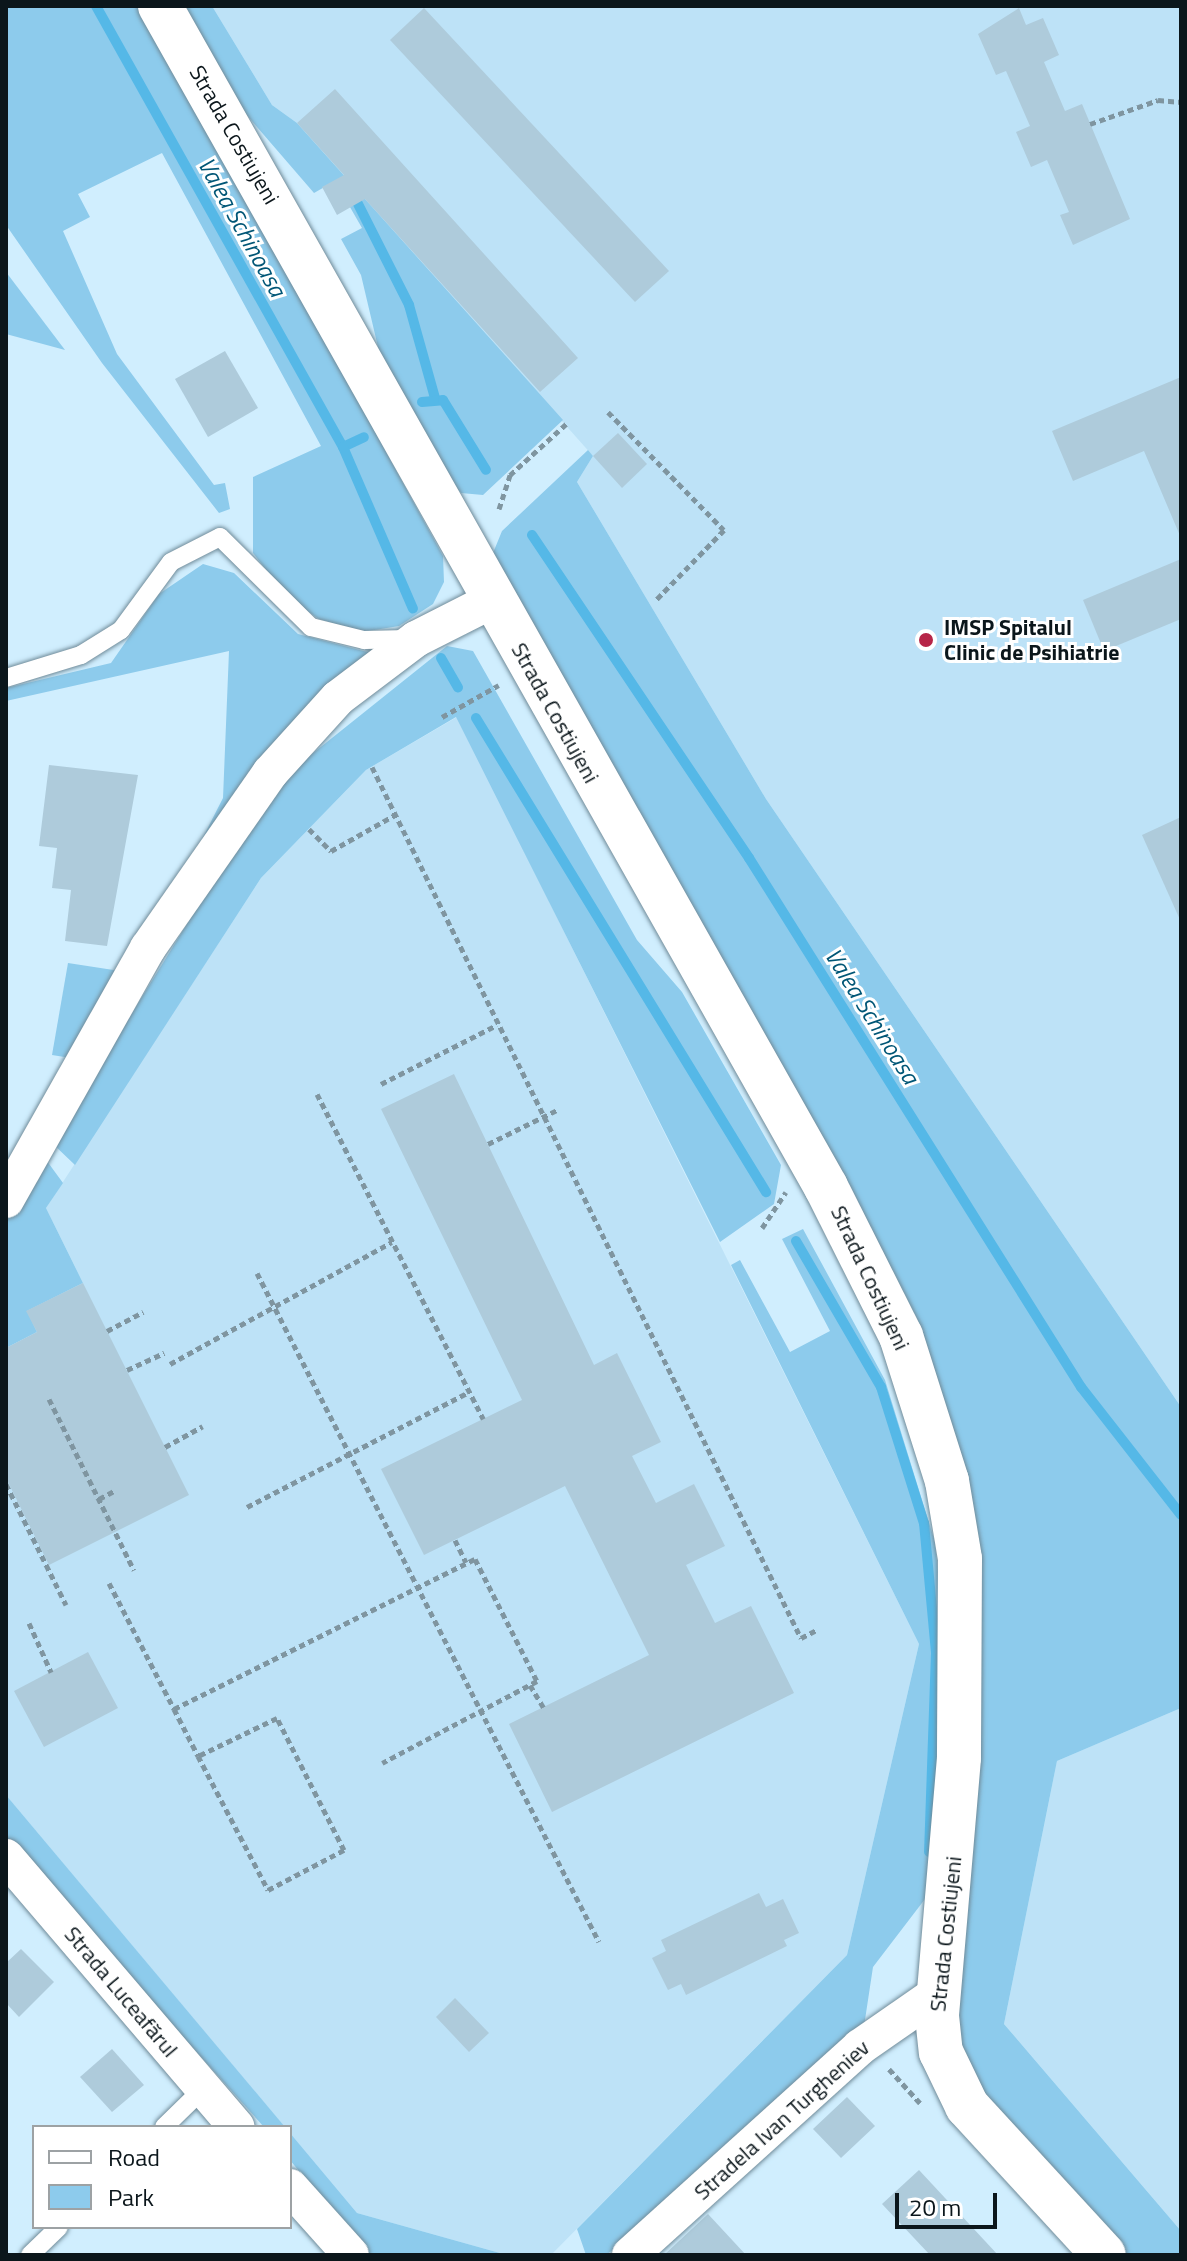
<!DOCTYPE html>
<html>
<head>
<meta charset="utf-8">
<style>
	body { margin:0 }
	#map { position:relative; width:1187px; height:2261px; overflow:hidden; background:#d0eefe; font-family:"Titillium Web",sans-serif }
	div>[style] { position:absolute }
	.built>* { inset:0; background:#bde2f7 }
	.green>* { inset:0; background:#8dcbec }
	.stream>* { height:10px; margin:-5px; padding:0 5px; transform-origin:5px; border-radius:5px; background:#55b8e7 }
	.building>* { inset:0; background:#aecbdb }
	.path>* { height:5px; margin-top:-2.5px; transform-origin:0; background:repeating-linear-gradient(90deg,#7f95a0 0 6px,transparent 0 10px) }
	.roads { filter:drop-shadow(0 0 2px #708b99) drop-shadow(0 0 2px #708b99) }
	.lane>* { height:18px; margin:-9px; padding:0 9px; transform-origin:9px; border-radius:9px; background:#fff }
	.street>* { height:36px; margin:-18px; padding:0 18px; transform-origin:18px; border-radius:18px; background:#fff }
	.secondary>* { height:44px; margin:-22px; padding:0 22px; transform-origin:22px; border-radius:22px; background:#fff }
	.dots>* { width:22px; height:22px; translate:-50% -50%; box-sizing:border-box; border:4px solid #fff; border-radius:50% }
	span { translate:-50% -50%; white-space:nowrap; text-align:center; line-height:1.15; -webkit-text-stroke:6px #fff; paint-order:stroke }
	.street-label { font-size:22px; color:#0b161b }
	.poi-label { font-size:22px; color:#0b161b; font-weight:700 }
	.left { translate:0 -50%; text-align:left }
	.water-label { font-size:24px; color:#015676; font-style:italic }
	.frame { position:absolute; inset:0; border:8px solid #0b161b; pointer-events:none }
	.legend { position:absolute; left:32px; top:2125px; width:260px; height:104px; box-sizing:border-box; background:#fff; border:2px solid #9da2a4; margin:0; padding:10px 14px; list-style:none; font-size:24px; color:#0b161b }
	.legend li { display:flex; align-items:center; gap:16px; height:40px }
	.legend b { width:40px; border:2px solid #9da2a4 }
	.scale { position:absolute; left:895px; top:2193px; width:102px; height:36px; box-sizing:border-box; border:4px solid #0b161b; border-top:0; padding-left:10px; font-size:24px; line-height:28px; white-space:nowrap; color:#0b161b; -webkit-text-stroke:6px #fff; paint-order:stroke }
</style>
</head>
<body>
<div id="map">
	<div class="built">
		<i style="clip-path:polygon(212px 6px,1181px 6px,1181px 1407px,766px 799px,577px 482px,593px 456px,297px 123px,272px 105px)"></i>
		<i style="clip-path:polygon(457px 717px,919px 1644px,847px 1955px,551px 2255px,507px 2255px,357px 2213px,6px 1795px,6px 1348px,37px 1332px,26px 1311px,83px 1283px,46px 1208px,261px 878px,366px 770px)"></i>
		<i style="clip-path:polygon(1181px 1708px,1181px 2231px,1004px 2024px,1057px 1761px)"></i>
	</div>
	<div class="green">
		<i style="clip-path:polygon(6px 6px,142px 6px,443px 556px,444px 582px,433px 604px,399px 626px,362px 632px,319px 619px,288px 598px,253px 553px,253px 477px,321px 446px,162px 153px,78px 194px,90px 217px,63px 231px,117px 354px,214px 485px,225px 483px,230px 509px,219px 513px,102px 363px,6px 225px)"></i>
		<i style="clip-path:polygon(182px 6px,212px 6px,272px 105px,297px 123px,563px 420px,483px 495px,461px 493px,450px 481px,382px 364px,361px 275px,341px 239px,362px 228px,335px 181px,314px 193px,245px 113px)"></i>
		<i style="clip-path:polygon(6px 272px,65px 350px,6px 334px)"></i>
		<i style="clip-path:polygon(588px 450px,593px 456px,577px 482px,766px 799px,1181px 1407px,1181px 1708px,1057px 1761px,1004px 2024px,1181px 2231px,1181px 2255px,1121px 2255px,987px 2110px,953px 2035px,963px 1499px,493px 553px,502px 531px)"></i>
		<i style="clip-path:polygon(203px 564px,234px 573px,298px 634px,375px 654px,193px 857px,223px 798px,229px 651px,6px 701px,6px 688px,111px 663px,159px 594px)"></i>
		<i style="clip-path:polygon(447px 646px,473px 651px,637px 940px,682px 992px,781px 1165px,774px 1204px,720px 1242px,456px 717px,366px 770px,261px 878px,75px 1165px,52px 1143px,272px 786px)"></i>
		<i style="clip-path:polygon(68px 963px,120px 971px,77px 1059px,52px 1055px)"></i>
		<i style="clip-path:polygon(44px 1157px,63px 1183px,46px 1208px,83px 1283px,27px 1311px,37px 1332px,6px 1348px,6px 1221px)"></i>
		<i style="clip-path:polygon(803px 1229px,885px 1380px,935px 1542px,943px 1624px,942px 1787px,925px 1899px,873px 1967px,863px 2033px,682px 2197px,606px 2255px,586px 2255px,577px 2229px,847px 1955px,919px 1644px,731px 1265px,740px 1260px,790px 1352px,830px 1331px,782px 1239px)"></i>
		<i style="clip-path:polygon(6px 1795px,285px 2127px,264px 2127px,6px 1840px)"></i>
		<i style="clip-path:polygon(290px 2133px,357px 2213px,507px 2255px,367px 2255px,290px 2160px)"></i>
	</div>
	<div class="stream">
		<i style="left:96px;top:6px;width:505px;rotate:60.75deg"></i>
		<i style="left:343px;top:447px;width:23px;rotate:-25deg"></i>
		<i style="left:355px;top:198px;width:120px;rotate:63.2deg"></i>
		<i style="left:409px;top:305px;width:97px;rotate:74.4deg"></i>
		<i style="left:422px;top:402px;width:21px;rotate:-5deg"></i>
		<i style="left:443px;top:400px;width:82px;rotate:58.4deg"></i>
		<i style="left:343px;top:447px;width:176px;rotate:66.6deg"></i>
		<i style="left:532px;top:535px;width:389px;rotate:56.1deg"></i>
		<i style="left:749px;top:858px;width:625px;rotate:57.89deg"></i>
		<i style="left:1081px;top:1387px;width:162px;rotate:52deg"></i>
		<i style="left:441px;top:658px;width:34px;rotate:60deg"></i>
		<i style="left:476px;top:718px;width:556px;rotate:58.54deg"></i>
		<i style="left:796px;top:1241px;width:169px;rotate:59.8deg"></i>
		<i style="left:881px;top:1387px;width:143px;rotate:72.5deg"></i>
		<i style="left:924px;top:1523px;width:131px;rotate:84.7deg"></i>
		<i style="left:936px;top:1653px;width:199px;rotate:92deg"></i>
	</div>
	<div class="building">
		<i style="clip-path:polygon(424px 8px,669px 271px,635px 302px,390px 40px)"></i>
		<i style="clip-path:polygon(1019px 8px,1026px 25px,1043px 18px,1059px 55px,1044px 62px,1065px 111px,1082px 104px,1130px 219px,1073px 245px,1060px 215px,1069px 212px,1047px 160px,1031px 167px,1016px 132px,1030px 126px,1006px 71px,996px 75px,978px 34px)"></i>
		<i style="clip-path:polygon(335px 89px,578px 358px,540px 392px,365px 199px,337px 215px,322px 187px,344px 175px,297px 123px)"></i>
		<i style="clip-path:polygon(225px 351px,258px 408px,208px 437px,175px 379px)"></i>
		<i style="clip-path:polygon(1181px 377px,1181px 538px,1144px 451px,1073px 481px,1052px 431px)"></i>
		<i style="clip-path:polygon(618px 433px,647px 464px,622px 488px,593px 456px)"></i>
		<i style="clip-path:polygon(1181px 559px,1181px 619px,1104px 651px,1083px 600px)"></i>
		<i style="clip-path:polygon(49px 765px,138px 775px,107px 946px,65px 941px,71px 890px,52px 888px,57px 848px,39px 846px)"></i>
		<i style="clip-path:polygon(1181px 817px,1181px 922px,1142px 835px)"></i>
		<i style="clip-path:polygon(454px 1074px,594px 1365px,617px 1353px,661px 1442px,632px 1456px,656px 1503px,694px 1484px,725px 1546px,686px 1565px,715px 1623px,751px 1606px,794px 1693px,552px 1812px,509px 1724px,649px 1655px,565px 1486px,424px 1555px,381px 1469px,522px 1400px,381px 1109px)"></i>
		<i style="clip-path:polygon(83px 1283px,189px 1495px,49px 1565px,6px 1478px,6px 1348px,37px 1332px,26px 1311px)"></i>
		<i style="clip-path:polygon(88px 1652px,118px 1708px,44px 1747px,14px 1691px)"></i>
		<i style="clip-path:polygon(759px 1893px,766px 1907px,783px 1899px,799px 1933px,784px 1940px,787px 1946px,686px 1995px,681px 1984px,668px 1990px,652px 1958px,666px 1951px,661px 1940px)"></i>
		<i style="clip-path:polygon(21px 1949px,54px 1982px,19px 2017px,6px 2003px,6px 1963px)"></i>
		<i style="clip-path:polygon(455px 1998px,489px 2033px,469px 2052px,436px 2017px)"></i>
		<i style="clip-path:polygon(112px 2049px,144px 2085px,112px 2112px,80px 2077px)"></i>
		<i style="clip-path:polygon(847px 2097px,875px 2126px,841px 2158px,813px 2129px)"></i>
		<i style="clip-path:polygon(919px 2170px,998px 2255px,930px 2255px,882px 2204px)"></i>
		<i style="clip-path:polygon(708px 2214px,746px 2255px,664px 2255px)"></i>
	</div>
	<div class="path">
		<i style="left:1090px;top:124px;width:72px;rotate:-19.4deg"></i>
		<i style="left:1158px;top:100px;width:23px;rotate:5deg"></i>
		<i style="left:608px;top:412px;width:165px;rotate:45.5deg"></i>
		<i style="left:724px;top:530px;width:98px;rotate:134.2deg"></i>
		<i style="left:499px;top:509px;width:36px;rotate:-72deg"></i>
		<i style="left:510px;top:475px;width:76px;rotate:-42.3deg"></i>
		<i style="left:442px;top:717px;width:65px;rotate:-29.3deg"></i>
		<i style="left:372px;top:767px;width:971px;rotate:63.78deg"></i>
		<i style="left:801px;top:1638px;width:18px;rotate:-27deg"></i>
		<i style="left:309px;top:829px;width:31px;rotate:45deg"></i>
		<i style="left:331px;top:851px;width:73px;rotate:-29.4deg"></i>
		<i style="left:381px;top:1084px;width:130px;rotate:-27deg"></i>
		<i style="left:317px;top:1094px;width:365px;rotate:62.9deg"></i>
		<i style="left:488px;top:1144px;width:79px;rotate:-26.2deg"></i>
		<i style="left:762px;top:1228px;width:43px;rotate:-56.3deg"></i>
		<i style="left:257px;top:1273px;width:751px;rotate:62.92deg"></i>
		<i style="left:107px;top:1331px;width:41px;rotate:-27.8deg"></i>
		<i style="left:170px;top:1364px;width:253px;rotate:-28.8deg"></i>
		<i style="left:127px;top:1370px;width:41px;rotate:-24.7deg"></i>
		<i style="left:49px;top:1399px;width:191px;rotate:63.6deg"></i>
		<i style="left:165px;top:1447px;width:43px;rotate:-28.9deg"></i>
		<i style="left:6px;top:1484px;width:135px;rotate:63.6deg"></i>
		<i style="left:99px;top:1499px;width:17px;rotate:-28deg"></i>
		<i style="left:247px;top:1507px;width:250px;rotate:-27.4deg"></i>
		<i style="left:455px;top:1540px;width:25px;rotate:64deg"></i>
		<i style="left:109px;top:1583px;width:142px;rotate:62.7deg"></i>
		<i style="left:174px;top:1709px;width:336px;rotate:-26.5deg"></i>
		<i style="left:475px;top:1559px;width:137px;rotate:63.1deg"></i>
		<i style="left:537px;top:1681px;width:175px;rotate:152.1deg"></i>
		<i style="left:29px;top:1623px;width:54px;rotate:65.8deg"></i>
		<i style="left:530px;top:1685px;width:26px;rotate:59deg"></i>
		<i style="left:174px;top:1709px;width:53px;rotate:62.9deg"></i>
		<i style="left:198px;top:1756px;width:151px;rotate:62.4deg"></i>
		<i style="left:268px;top:1890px;width:86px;rotate:-27.8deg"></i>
		<i style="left:344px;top:1850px;width:148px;rotate:-116.9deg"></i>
		<i style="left:277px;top:1718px;width:88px;rotate:154.3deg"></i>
		<i style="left:889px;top:2069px;width:46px;rotate:47.6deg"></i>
	</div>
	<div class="roads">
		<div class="lane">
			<i style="left:6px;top:678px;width:78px;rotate:-17deg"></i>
			<i style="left:81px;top:655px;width:47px;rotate:-32deg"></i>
			<i style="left:121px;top:630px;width:84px;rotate:-53.7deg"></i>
			<i style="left:171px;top:562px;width:55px;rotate:-27deg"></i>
			<i style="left:220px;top:537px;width:128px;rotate:44.7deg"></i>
			<i style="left:311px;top:627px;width:55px;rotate:13.8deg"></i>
			<i style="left:364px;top:640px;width:45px;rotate:-1.3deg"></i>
			<i style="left:164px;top:2127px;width:54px;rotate:-44.3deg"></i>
			<i style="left:30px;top:2255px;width:40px;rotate:-44deg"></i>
		</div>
		<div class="street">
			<i style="left:6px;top:1200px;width:289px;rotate:-60.6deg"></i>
			<i style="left:148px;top:948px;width:213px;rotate:-55.1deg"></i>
			<i style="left:270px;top:773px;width:101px;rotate:-47.8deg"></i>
			<i style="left:338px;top:698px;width:98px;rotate:-37.1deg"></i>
			<i style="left:416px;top:639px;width:86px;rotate:-26.9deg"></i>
			<i style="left:6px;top:1857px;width:355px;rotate:49.5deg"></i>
			<i style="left:290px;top:2187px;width:91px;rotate:48.1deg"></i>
			<i style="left:630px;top:2255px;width:310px;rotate:-42.1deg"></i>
			<i style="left:860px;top:2047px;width:96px;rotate:-34.8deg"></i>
		</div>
		<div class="secondary">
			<i style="left:160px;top:6px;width:1356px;rotate:60.58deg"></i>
			<i style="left:826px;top:1187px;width:167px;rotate:63.3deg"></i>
			<i style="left:901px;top:1336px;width:152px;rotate:72.4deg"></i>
			<i style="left:947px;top:1481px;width:79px;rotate:80.5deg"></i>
			<i style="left:960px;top:1559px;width:199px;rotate:90.3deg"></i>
			<i style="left:959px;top:1758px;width:259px;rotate:94.9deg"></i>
			<i style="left:937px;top:2016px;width:36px;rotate:84deg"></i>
			<i style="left:941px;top:2052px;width:60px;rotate:64.3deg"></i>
			<i style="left:967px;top:2106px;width:202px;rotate:47.4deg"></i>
		</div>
	</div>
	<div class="dots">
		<i style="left:926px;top:640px;background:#b62547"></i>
	</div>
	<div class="street-label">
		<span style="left:234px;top:135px;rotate:60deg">Strada Costiujeni</span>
		<span style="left:555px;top:713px;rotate:61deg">Strada Costiujeni</span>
		<span style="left:870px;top:1278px;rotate:65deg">Strada Costiujeni</span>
		<span style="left:946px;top:1934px;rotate:-84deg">Strada Costiujeni</span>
		<span style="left:121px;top:1992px;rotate:50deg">Strada Luceafărul</span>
		<span style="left:782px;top:2120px;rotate:-42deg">Stradela Ivan Turgheniev</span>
	</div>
	<div class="poi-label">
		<span class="left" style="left:944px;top:640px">IMSP Spitalul<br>Clinic de Psihiatrie</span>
	</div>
	<div class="water-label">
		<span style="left:242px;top:227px;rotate:61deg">Valea Schinoasa</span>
		<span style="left:872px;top:1016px;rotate:58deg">Valea Schinoasa</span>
	</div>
	<div class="frame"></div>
	<ul class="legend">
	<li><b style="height:10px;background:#fff"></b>Road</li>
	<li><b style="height:22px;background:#8dcbec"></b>Park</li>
	</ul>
	<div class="scale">20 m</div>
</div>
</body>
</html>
